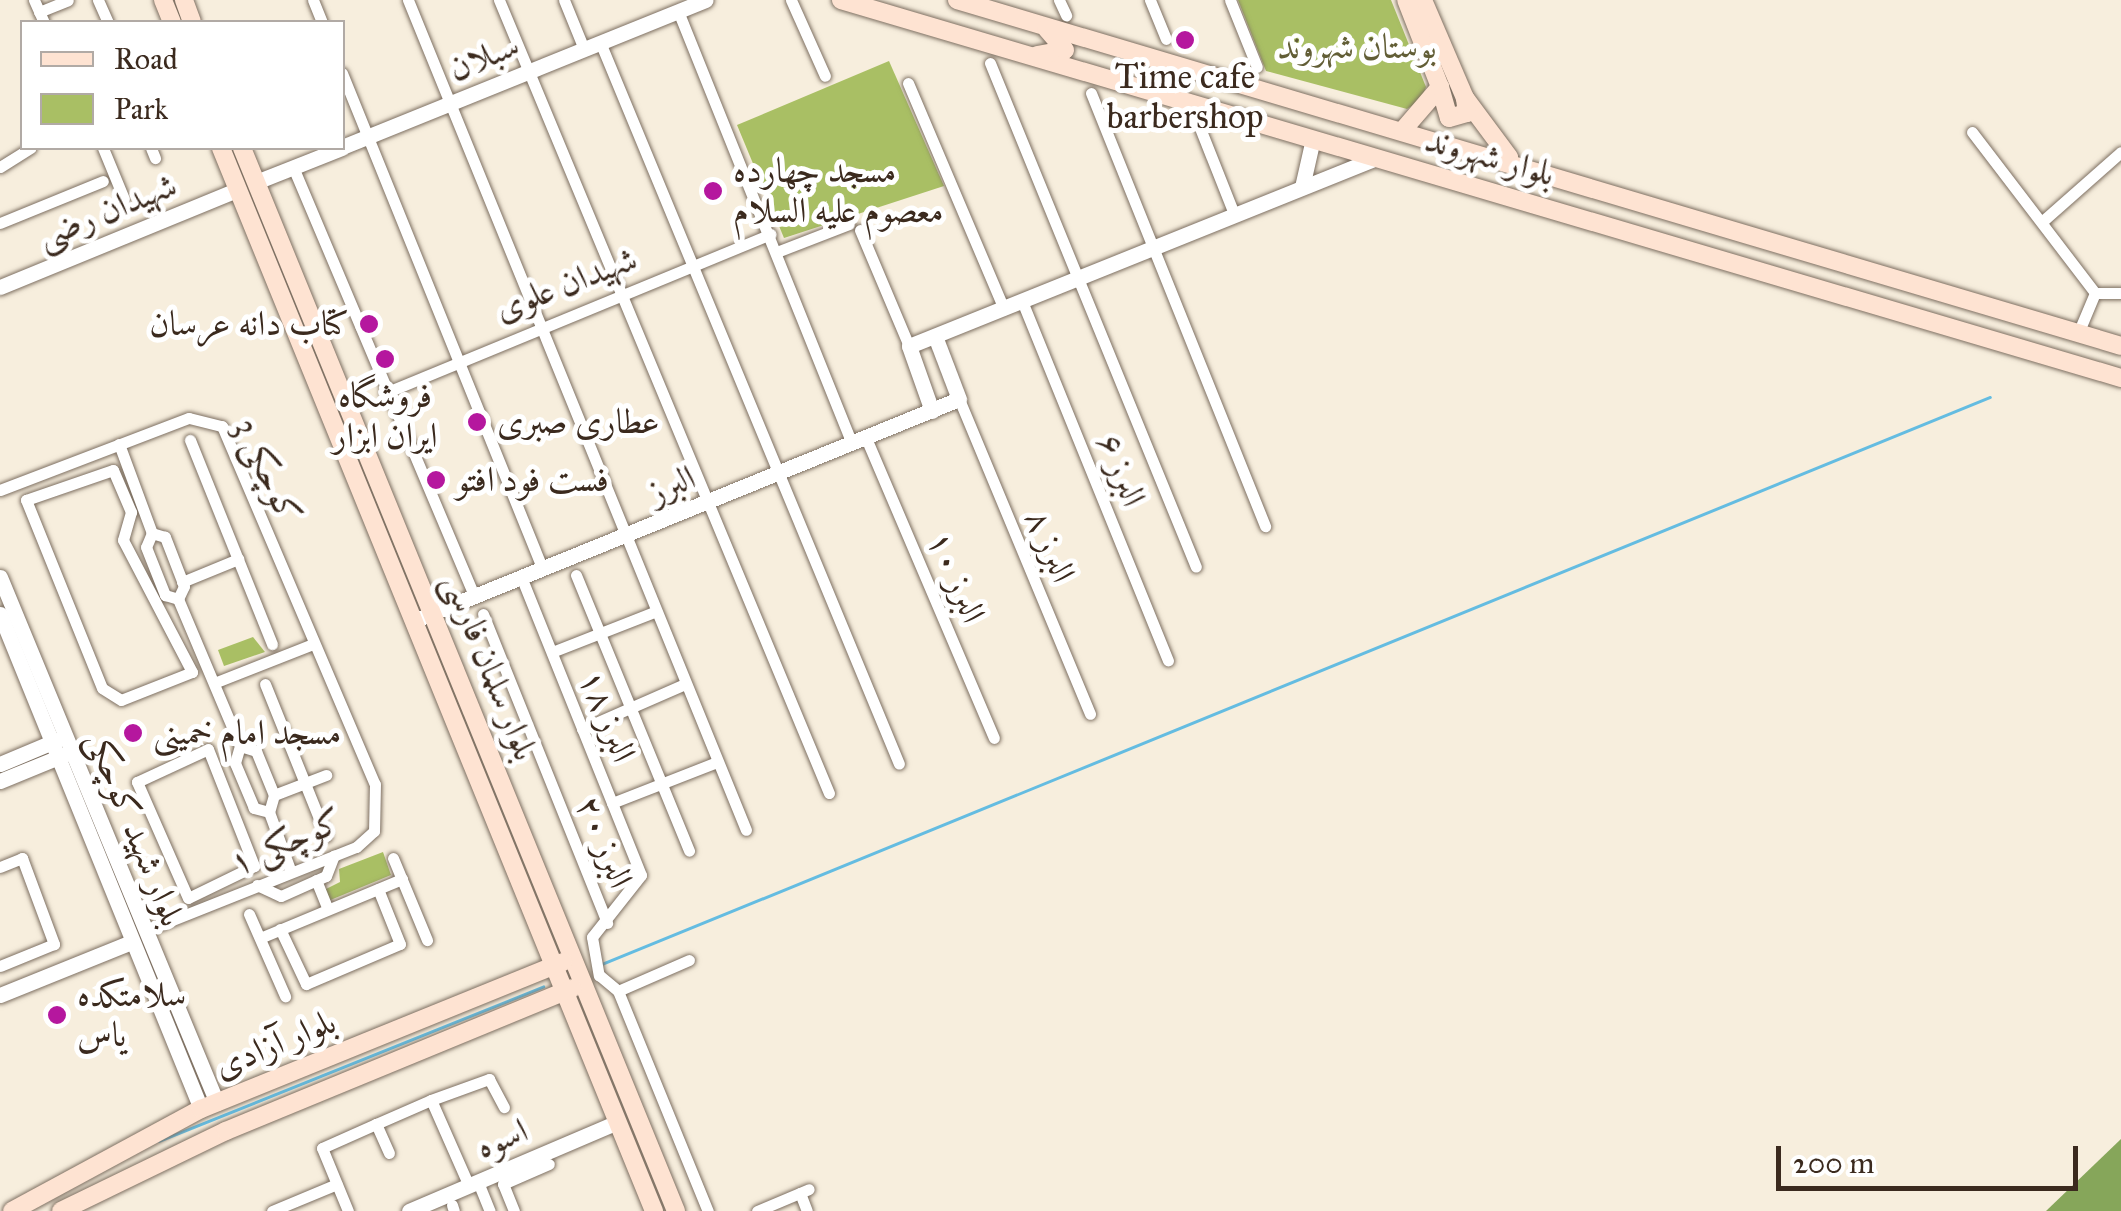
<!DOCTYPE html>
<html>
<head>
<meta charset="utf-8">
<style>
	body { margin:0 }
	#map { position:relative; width:2121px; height:1211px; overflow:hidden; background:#f7eedd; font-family:"IM FELL Great Primer",Amiri,serif }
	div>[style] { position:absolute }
	.green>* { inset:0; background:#a9bf64 }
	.forest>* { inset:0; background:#86a65a }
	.stream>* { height:2.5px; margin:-1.25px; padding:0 1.25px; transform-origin:1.25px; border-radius:1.25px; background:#64bce1 }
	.roads { filter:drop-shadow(0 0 2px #7d6f61) drop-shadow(0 0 2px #7d6f61) }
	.minor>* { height:11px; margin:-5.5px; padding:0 5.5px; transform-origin:5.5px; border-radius:5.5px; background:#fff }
	.tertiary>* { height:15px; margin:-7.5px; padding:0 7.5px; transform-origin:7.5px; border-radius:7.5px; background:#fff }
	.secondary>* { height:18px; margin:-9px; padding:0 9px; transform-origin:9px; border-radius:9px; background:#fee3d2 }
	.dots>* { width:28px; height:28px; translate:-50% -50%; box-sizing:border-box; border:5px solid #fff; border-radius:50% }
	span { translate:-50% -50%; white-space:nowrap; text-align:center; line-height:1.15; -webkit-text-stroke:10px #fff; paint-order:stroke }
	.park-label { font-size:35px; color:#625e36 }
	.street-label { font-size:35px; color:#3b2a1e }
	.poi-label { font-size:35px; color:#3b2a1e }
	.left { translate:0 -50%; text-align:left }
	.right { translate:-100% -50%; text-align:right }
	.legend { position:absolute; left:20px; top:20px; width:325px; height:130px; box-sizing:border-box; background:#fff; border:2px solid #b1aaa5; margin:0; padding:12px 18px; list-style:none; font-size:30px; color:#3b2a1e }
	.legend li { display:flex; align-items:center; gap:20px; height:50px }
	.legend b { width:50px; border:2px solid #b1aaa5 }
	.scale { position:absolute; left:1776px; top:1146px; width:302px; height:45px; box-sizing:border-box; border:5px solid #3b2a1e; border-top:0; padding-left:12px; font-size:30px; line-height:35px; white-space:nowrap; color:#3b2a1e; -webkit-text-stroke:8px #fff; paint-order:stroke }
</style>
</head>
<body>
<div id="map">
	<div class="green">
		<i style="clip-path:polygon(1238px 0,1391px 0,1426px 87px,1421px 100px,1407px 109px,1266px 71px)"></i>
		<i style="clip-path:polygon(889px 61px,944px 186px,784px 238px,737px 125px)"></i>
		<i style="clip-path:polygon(253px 637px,265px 652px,224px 666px,218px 650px)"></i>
		<i style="clip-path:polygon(383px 852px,391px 875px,328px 901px,324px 890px,340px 882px,339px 869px)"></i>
	</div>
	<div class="forest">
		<i style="clip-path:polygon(2121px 1139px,2121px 1211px,2046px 1211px)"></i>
	</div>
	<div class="stream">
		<i style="left:602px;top:964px;width:1499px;rotate:-22.22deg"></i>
		<i style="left:159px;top:1141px;width:414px;rotate:-21.9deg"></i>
	</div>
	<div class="roads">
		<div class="minor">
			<i style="left:34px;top:0;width:24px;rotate:66deg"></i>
			<i style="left:98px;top:0;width:24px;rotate:66deg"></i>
			<i style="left:313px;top:0;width:24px;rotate:68deg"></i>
			<i style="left:408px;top:0;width:896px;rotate:67.84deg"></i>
			<i style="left:499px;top:0;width:859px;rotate:67.41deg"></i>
			<i style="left:564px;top:0;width:53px;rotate:67.8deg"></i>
			<i style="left:791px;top:0;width:83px;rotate:65.9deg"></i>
			<i style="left:1059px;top:0;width:17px;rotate:65deg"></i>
			<i style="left:1150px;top:0;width:42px;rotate:67.7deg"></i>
			<i style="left:1230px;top:0;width:72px;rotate:68.1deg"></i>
			<i style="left:678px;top:11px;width:467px;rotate:68.1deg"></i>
			<i style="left:39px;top:12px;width:31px;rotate:-22deg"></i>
			<i style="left:600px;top:42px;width:781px;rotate:67.5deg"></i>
			<i style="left:990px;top:63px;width:544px;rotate:67.77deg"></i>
			<i style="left:342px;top:73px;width:536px;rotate:67.98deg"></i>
			<i style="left:908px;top:83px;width:246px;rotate:67deg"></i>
			<i style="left:1091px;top:93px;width:467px;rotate:68.1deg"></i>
			<i style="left:1200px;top:128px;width:92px;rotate:68.4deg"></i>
			<i style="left:1972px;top:132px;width:203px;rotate:52.6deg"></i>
			<i style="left:103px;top:148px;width:55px;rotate:67.6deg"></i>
			<i style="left:151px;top:148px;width:11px;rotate:68deg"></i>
			<i style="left:0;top:167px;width:36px;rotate:-32deg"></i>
			<i style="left:293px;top:167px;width:467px;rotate:67.1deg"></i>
			<i style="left:2045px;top:219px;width:101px;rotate:-41.4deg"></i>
			<i style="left:0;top:223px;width:111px;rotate:-22.2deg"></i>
			<i style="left:860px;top:230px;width:126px;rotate:67.1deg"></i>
			<i style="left:777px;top:252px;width:77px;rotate:-21.3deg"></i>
			<i style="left:1022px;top:301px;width:388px;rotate:67.9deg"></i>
			<i style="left:2079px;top:331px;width:41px;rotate:-67.2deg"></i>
			<i style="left:2095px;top:293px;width:26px"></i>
			<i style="left:385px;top:393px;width:417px;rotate:-22.4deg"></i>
			<i style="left:959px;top:399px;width:341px;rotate:67.4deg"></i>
			<i style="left:866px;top:438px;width:326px;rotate:66.9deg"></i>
			<i style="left:190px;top:440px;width:220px;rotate:68.1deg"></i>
			<i style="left:119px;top:444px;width:95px;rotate:69.7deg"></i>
			<i style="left:152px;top:533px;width:15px;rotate:113deg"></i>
			<i style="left:146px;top:547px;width:52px;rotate:68.4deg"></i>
			<i style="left:165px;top:595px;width:14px;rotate:17deg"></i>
			<i style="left:178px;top:599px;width:14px;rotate:-65deg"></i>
			<i style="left:184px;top:586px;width:53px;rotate:-111.2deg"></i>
			<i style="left:165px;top:537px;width:14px;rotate:-163deg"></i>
			<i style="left:113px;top:470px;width:46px;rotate:66.8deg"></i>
			<i style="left:131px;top:512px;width:29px;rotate:106deg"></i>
			<i style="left:123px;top:540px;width:149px;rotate:62.4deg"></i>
			<i style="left:192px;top:672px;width:76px;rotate:158.5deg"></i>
			<i style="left:121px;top:700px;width:22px;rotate:-148deg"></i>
			<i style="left:102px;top:688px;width:203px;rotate:-112deg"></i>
			<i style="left:26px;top:500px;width:92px;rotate:-19deg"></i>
			<i style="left:0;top:490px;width:202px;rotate:-20.9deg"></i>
			<i style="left:189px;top:418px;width:34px;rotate:14deg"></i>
			<i style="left:222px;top:426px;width:389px;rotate:66.9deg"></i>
			<i style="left:375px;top:784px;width:47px;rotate:91.2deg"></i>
			<i style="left:374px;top:831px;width:24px;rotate:138deg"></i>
			<i style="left:356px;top:847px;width:227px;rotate:158.3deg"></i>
			<i style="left:576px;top:575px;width:298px;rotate:67.7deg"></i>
			<i style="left:522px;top:579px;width:319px;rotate:68.1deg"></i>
			<i style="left:641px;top:875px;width:79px;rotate:128.3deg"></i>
			<i style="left:592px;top:937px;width:39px;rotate:80deg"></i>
			<i style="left:599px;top:975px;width:25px;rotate:40deg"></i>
			<i style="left:182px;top:582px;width:61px;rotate:-22.3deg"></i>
			<i style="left:178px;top:599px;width:160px;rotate:67.1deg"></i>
			<i style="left:483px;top:614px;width:333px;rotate:68.1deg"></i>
			<i style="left:552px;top:652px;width:110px;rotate:-21.4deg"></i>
			<i style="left:214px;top:683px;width:106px;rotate:-21.5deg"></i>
			<i style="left:265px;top:684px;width:164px;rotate:68.1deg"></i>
			<i style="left:582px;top:729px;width:112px;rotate:-23.6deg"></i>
			<i style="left:240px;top:746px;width:17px;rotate:17deg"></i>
			<i style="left:256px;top:751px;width:48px;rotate:67.8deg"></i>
			<i style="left:274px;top:795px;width:18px;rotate:106deg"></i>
			<i style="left:269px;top:812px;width:16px;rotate:-165deg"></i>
			<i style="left:254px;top:808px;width:49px;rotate:-112.9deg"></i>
			<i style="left:235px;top:763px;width:18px;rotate:-74deg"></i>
			<i style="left:208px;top:749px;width:126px;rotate:68.5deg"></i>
			<i style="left:254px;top:866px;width:73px;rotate:154.1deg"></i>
			<i style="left:188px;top:898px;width:127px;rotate:-113.7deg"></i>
			<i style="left:137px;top:782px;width:78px;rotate:-24.9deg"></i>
			<i style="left:274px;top:795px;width:56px;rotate:-21deg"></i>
			<i style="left:612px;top:803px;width:113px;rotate:-21.3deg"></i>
			<i style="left:269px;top:812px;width:64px;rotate:69.9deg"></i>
			<i style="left:393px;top:858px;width:89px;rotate:67.5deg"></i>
			<i style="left:0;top:867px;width:24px;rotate:-22deg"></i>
			<i style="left:22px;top:858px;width:92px;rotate:69.6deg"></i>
			<i style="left:54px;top:944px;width:58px;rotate:157.8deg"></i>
			<i style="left:316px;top:880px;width:31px;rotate:68deg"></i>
			<i style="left:257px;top:885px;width:26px;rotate:25deg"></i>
			<i style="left:281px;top:896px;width:49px;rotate:-24deg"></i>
			<i style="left:326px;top:876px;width:22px;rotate:-69deg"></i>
			<i style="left:249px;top:914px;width:90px;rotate:66.3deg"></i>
			<i style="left:280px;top:929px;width:61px;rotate:64.7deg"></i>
			<i style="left:306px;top:984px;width:102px;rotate:-23.1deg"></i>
			<i style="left:400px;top:944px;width:59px;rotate:-111.8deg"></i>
			<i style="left:260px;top:938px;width:154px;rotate:-22.6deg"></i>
			<i style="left:689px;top:960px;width:77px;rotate:156.4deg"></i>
			<i style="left:618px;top:991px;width:238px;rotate:67.8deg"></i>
			<i style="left:389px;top:1153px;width:32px;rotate:-114deg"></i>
			<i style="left:376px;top:1124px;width:60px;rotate:-23.6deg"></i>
			<i style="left:478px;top:1182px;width:31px;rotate:68deg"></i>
			<i style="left:469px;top:1186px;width:94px;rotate:-113.8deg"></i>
			<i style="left:431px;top:1100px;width:62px;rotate:-19.9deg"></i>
			<i style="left:489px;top:1079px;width:32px;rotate:62deg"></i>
			<i style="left:800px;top:1193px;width:19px;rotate:69deg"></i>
			<i style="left:452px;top:1205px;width:6px;rotate:72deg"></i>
			<i style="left:272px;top:1211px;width:70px;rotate:-22.6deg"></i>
			<i style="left:348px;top:1211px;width:68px;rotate:-112.4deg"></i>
			<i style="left:322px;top:1148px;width:59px;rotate:-24deg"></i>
			<i style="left:514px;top:1211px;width:29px;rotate:-112deg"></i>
			<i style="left:503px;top:1184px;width:50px;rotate:-23.5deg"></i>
			<i style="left:757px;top:1211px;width:56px;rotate:-22.9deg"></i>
		</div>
		<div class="tertiary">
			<i style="left:342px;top:147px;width:392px;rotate:-22deg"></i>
			<i style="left:256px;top:182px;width:92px;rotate:-21.6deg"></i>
			<i style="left:1302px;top:187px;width:45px;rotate:-77.2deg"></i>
			<i style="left:0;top:287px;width:256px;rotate:-22.3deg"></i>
			<i style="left:932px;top:411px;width:69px;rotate:-109.5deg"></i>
			<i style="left:909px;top:346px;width:501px;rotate:-21.91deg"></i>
			<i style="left:0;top:577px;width:569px;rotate:67.58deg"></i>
			<i style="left:0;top:614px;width:534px;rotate:67.9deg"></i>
			<i style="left:413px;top:621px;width:589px;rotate:-22.13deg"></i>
			<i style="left:959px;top:399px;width:67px;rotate:-110.9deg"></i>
			<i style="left:0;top:764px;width:62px;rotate:-22.8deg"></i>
			<i style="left:0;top:781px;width:71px;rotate:-22.2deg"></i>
			<i style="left:0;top:995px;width:141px;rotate:-22deg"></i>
			<i style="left:409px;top:1211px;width:227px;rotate:-23.1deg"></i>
		</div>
		<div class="secondary">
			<i style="left:163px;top:0;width:24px;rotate:68deg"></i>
			<i style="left:184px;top:0;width:23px;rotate:70deg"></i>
			<i style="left:841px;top:0;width:1335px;rotate:16.45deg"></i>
			<i style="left:957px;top:0;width:1214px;rotate:16.55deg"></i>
			<i style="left:1423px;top:0;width:107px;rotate:66.8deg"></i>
			<i style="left:1465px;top:98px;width:74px;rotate:53.3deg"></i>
			<i style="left:1037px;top:55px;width:28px;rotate:-10deg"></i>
			<i style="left:1065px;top:50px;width:28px;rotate:-131deg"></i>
			<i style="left:1440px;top:87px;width:32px;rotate:74deg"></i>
			<i style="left:1449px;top:118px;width:19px;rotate:-16deg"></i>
			<i style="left:1467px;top:113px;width:15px;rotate:-98deg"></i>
			<i style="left:1403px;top:130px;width:57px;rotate:-49.3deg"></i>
			<i style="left:1440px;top:87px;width:93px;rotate:-111.3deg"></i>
			<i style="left:221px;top:148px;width:1148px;rotate:67.84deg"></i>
			<i style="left:242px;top:148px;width:1148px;rotate:67.79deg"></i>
			<i style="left:12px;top:1211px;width:215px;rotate:-28.4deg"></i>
			<i style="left:201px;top:1109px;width:391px;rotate:-22.1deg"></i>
			<i style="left:61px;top:1211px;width:183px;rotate:-25.9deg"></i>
			<i style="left:226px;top:1131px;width:375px;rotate:-22.4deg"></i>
		</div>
	</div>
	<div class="dots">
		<i style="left:1185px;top:40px;background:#b5179e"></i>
		<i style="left:713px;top:191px;background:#b5179e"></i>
		<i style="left:369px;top:324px;background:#b5179e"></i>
		<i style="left:385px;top:359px;background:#b5179e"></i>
		<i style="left:477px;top:422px;background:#b5179e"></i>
		<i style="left:436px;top:480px;background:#b5179e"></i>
		<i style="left:133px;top:733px;background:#b5179e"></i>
		<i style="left:57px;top:1015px;background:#b5179e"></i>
	</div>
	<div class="park-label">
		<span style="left:1357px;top:47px">بوستان شهروند</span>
	</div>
	<div class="street-label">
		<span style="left:484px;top:57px;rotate:-22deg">سبلان</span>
		<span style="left:1490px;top:157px;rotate:16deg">بلوار شهروند</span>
		<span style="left:107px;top:211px;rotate:-22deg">شهیدان رضی</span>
		<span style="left:566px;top:284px;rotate:-21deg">شهیدان علوی</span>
		<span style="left:1121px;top:470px;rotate:68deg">البرز ۶</span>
		<span style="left:267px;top:471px;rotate:64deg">کوچکی 3</span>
		<span style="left:672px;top:485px;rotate:-23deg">البرز</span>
		<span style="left:1050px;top:546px;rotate:67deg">البرز ۸</span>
		<span style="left:956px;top:577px;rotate:67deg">البرز ۱۰</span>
		<span style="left:490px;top:667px;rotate:68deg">بلوار سلمان فارسی</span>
		<span style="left:607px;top:716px;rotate:68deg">البرز ۱۸</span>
		<span style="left:135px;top:829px;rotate:68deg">بلوار شهید کوچکی</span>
		<span style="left:286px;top:842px;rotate:-23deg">کوچکی ۱</span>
		<span style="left:604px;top:842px;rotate:68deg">البرز ۲۰</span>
		<span style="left:275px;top:1044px;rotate:-22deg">بلوار آزادی</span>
		<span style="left:502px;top:1139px;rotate:-23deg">اسوه</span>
	</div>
	<div class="poi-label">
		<span style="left:1185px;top:97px">Time cafe<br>barbershop</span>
		<span class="left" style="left:733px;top:191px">مسجد چهارده<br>معصوم علیه السلام</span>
		<span class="right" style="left:349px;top:324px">کتاب دانه عرسان</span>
		<span style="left:385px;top:416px">فروشگاه<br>ایران ابزار</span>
		<span class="left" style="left:497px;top:422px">عطاری صبری</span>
		<span class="left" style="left:456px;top:480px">فست فود افتو</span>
		<span class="left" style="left:153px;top:733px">مسجد امام خمینی</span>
		<span class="left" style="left:77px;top:1015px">سلامتکده<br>یاس</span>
	</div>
	<ul class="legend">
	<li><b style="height:12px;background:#fee3d2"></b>Road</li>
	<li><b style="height:28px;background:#a9bf64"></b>Park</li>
	</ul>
	<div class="scale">200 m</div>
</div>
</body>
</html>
